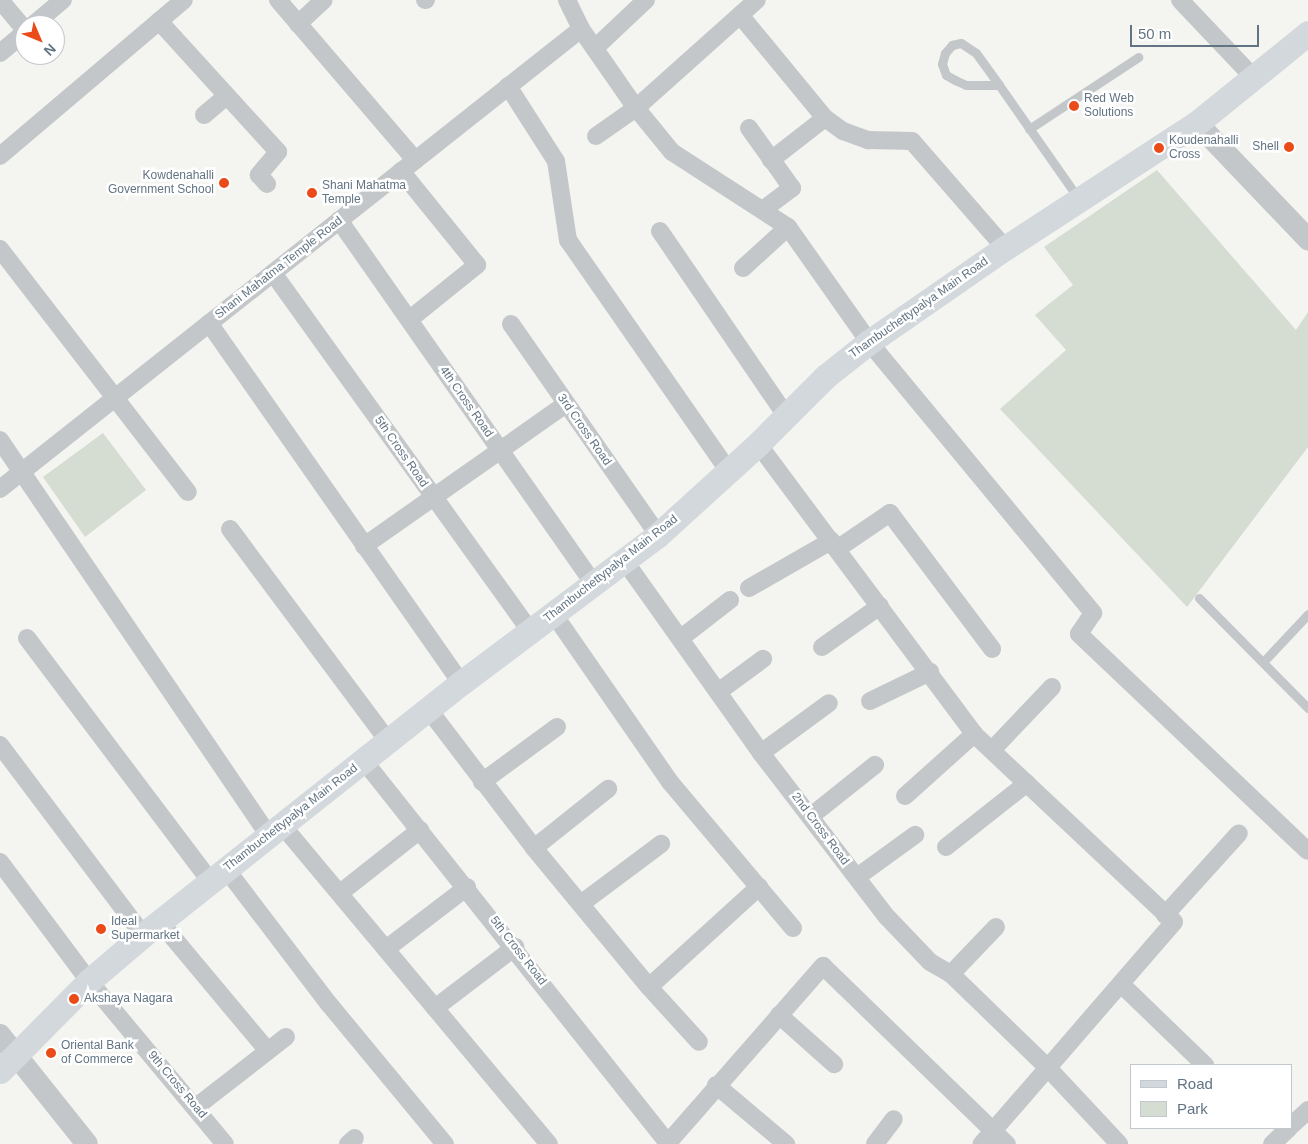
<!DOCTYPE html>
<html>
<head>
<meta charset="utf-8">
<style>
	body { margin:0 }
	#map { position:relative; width:1308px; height:1144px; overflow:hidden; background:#f4f5f0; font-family:Arial,sans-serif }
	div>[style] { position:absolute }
	.green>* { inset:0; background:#d5dcd1 }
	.service>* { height:9px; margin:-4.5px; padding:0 4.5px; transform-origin:4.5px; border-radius:4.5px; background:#c4c7ca }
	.minor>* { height:18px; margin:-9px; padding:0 9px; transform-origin:9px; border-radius:9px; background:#c4c7ca }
	.tertiary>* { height:22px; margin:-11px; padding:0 11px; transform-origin:11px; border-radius:11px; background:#c4c7ca }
	.secondary>* { height:25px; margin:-12.5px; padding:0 12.5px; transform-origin:12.5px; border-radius:12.5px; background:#d3d8dc }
	.dots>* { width:14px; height:14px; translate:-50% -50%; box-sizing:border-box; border:2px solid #fff; border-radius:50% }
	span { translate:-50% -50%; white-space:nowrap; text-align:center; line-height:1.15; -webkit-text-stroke:5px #fff; paint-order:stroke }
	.poi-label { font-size:12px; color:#627483 }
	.left { translate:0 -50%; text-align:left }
	.right { translate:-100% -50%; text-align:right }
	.street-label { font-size:12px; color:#627483 }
	.legend { position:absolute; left:1130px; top:1064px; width:162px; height:65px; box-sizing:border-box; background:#fff; border:1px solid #c0c7cd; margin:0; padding:6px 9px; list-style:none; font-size:15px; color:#627483 }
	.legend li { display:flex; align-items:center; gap:10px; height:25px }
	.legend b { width:25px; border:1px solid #c0c7cd }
	.north { position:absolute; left:15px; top:15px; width:50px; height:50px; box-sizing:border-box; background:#fff; border:1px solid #c0c7cd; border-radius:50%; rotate:135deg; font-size:14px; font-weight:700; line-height:20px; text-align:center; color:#627483 }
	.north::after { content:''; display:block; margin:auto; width:18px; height:22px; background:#eb4a19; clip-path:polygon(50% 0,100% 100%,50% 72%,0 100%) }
	.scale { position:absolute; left:1130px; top:25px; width:129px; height:22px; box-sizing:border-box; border:2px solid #627483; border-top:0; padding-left:6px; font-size:15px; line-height:18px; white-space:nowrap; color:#627483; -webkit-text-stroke:4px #fff; paint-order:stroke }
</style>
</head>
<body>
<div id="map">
	<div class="green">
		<i style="clip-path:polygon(1157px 170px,1296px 330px,1308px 312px,1308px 447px,1187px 607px,1000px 409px,1066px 350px,1035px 315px,1073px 285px,1044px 247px)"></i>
		<i style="clip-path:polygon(103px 433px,146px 490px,85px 537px,43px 477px)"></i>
	</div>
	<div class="service">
		<i style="left:999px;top:85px;width:33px;rotate:180deg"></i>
		<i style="left:966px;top:85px;width:12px;rotate:-156deg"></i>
		<i style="left:955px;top:80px;width:10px;rotate:-151deg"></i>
		<i style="left:946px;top:75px;width:12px;rotate:-110deg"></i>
		<i style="left:942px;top:64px;width:11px;rotate:-75deg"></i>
		<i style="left:945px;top:53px;width:11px;rotate:-49deg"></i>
		<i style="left:952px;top:45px;width:9px;rotate:-13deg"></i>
		<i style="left:961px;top:43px;width:18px;rotate:34deg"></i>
		<i style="left:976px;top:53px;width:39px;rotate:54deg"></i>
		<i style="left:999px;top:85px;width:138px;rotate:55deg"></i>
		<i style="left:1029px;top:129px;width:131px;rotate:-33.4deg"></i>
		<i style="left:1199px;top:598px;width:155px;rotate:45.3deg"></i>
		<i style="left:1263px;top:662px;width:66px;rotate:-46.8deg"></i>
	</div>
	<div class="minor">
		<i style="left:0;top:0;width:39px;rotate:50deg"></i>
		<i style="left:278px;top:0;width:211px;rotate:49.4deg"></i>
		<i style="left:425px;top:0;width:1px"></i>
		<i style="left:567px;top:0;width:32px;rotate:64deg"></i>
		<i style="left:581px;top:29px;width:96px;rotate:55.2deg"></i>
		<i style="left:636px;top:108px;width:162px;rotate:-41.8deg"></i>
		<i style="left:1180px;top:0;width:108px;rotate:46.5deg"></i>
		<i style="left:740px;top:15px;width:134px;rotate:50.5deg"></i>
		<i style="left:825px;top:118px;width:22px;rotate:36deg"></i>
		<i style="left:843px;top:131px;width:27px;rotate:20deg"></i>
		<i style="left:868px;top:140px;width:44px;rotate:1.3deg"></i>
		<i style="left:912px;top:141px;width:142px;rotate:49deg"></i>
		<i style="left:159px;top:21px;width:177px;rotate:47.7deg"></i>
		<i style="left:278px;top:152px;width:30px;rotate:130deg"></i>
		<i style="left:259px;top:175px;width:12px;rotate:48deg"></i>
		<i style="left:298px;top:24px;width:35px;rotate:-43deg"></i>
		<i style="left:33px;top:25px;width:39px;rotate:-40deg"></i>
		<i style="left:595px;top:48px;width:70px;rotate:-43.3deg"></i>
		<i style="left:0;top:53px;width:33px;rotate:-40deg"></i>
		<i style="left:508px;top:86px;width:89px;rotate:57.4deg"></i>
		<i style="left:556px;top:161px;width:80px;rotate:81.4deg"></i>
		<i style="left:568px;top:240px;width:282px;rotate:55.2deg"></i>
		<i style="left:204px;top:115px;width:30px;rotate:-40deg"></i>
		<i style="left:749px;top:128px;width:74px;rotate:54.4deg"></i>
		<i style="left:792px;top:188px;width:36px;rotate:143deg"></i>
		<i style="left:596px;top:136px;width:49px;rotate:-35deg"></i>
		<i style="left:636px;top:108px;width:57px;rotate:50.7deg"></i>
		<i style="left:672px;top:152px;width:138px;rotate:32.9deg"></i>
		<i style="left:788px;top:227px;width:141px;rotate:54.8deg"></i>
		<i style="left:869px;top:342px;width:352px;rotate:50.4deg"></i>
		<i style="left:1093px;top:613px;width:25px;rotate:124deg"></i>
		<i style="left:1079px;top:634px;width:315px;rotate:43.5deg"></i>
		<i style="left:0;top:156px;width:241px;rotate:-40.3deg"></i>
		<i style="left:771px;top:160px;width:68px;rotate:-37.9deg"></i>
		<i style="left:401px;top:171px;width:121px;rotate:51deg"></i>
		<i style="left:477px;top:265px;width:86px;rotate:141.1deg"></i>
		<i style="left:339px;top:220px;width:443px;rotate:55deg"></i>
		<i style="left:660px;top:231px;width:224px;rotate:55.7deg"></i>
		<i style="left:0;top:249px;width:307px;rotate:52.3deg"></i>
		<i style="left:743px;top:268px;width:61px;rotate:-42.3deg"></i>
		<i style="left:273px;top:273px;width:441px;rotate:54.3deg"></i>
		<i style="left:209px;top:323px;width:439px;rotate:55deg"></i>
		<i style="left:511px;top:324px;width:257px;rotate:55.1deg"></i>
		<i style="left:0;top:440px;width:477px;rotate:55.8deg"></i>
		<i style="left:758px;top:444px;width:362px;rotate:53.3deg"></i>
		<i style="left:974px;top:734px;width:274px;rotate:43.2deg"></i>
		<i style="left:1174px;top:922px;width:294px;rotate:130.9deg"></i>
		<i style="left:0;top:489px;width:741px;rotate:-38.37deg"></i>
		<i style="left:230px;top:529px;width:264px;rotate:53.3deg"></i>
		<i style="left:364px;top:546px;width:247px;rotate:-35.1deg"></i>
		<i style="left:837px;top:549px;width:64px;rotate:-34.2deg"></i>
		<i style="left:890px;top:513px;width:170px;rotate:53.1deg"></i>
		<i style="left:624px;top:560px;width:237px;rotate:54.6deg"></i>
		<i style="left:761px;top:753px;width:207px;rotate:52.5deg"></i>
		<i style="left:887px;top:917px;width:62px;rotate:46.3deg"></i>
		<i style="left:930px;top:962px;width:24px;rotate:30deg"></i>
		<i style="left:951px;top:974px;width:135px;rotate:44.1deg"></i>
		<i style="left:1048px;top:1068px;width:104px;rotate:46.9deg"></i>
		<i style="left:749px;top:588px;width:95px;rotate:-29.8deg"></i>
		<i style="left:553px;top:613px;width:206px;rotate:55.3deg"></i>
		<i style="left:670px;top:782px;width:191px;rotate:49.9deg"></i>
		<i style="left:27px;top:638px;width:304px;rotate:53deg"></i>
		<i style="left:681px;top:638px;width:62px;rotate:-37.8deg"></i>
		<i style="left:822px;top:647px;width:71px;rotate:-35.3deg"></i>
		<i style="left:718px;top:692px;width:56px;rotate:-36.3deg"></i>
		<i style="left:870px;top:701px;width:67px;rotate:-25.8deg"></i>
		<i style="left:429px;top:710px;width:173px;rotate:52.7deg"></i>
		<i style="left:534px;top:848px;width:180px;rotate:50.4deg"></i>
		<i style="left:649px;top:987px;width:74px;rotate:47.7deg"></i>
		<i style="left:0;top:745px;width:238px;rotate:53deg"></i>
		<i style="left:992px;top:750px;width:87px;rotate:-46.4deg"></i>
		<i style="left:761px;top:753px;width:84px;rotate:-36.3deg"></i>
		<i style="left:364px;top:761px;width:490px;rotate:51.5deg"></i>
		<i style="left:482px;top:782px;width:93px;rotate:-36.3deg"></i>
		<i style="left:905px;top:796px;width:93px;rotate:-41.9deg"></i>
		<i style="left:811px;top:816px;width:82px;rotate:-38.6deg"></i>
		<i style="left:282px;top:825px;width:416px;rotate:50.1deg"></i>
		<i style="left:946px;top:847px;width:103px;rotate:-38.3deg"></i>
		<i style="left:534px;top:848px;width:95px;rotate:-38.6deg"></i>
		<i style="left:0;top:862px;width:149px;rotate:53.2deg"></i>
		<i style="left:89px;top:981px;width:212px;rotate:50.2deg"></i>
		<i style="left:226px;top:869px;width:170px;rotate:52.7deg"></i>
		<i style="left:329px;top:1004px;width:182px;rotate:50.4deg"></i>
		<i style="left:857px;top:877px;width:72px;rotate:-35.9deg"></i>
		<i style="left:340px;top:893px;width:102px;rotate:-38.2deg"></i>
		<i style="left:582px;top:903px;width:99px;rotate:-36.8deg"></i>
		<i style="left:1165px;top:915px;width:110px;rotate:-47.9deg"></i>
		<i style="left:160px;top:922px;width:168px;rotate:50.1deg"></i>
		<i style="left:386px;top:949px;width:102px;rotate:-37.4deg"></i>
		<i style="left:951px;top:974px;width:65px;rotate:-46.2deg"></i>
		<i style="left:1121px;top:984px;width:117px;rotate:44deg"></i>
		<i style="left:649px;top:987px;width:149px;rotate:-42.3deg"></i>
		<i style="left:435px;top:1008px;width:101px;rotate:-37.3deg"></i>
		<i style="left:779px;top:1015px;width:74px;rotate:41.7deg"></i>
		<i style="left:716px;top:1085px;width:92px;rotate:40.1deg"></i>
		<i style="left:196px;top:1107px;width:114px;rotate:-37.9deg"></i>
		<i style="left:1292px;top:1125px;width:22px;rotate:-43deg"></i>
		<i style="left:348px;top:1144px;width:9px;rotate:-41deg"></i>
		<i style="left:667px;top:1144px;width:237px;rotate:-48.8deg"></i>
		<i style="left:823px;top:966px;width:256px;rotate:44.1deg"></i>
		<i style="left:875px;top:1144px;width:31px;rotate:-53deg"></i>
		<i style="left:1272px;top:1144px;width:23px;rotate:-43deg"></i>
	</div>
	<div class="tertiary">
		<i style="left:1197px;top:123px;width:161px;rotate:46.3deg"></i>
		<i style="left:0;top:1035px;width:139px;rotate:51.4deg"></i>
	</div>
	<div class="secondary">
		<i style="left:0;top:1071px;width:127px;rotate:-45.3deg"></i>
		<i style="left:89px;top:981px;width:71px;rotate:-40.4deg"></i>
		<i style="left:143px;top:935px;width:406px;rotate:-38.4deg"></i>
		<i style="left:461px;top:683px;width:246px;rotate:-36.9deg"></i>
		<i style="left:658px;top:535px;width:135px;rotate:-42.3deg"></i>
		<i style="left:758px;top:444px;width:96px;rotate:-45deg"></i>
		<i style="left:826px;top:376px;width:55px;rotate:-38.3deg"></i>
		<i style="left:869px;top:342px;width:165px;rotate:-34.7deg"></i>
		<i style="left:1005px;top:248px;width:229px;rotate:-33.1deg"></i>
		<i style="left:1197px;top:123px;width:143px;rotate:-39deg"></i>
	</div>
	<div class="dots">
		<i style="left:1074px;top:106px;background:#eb4a19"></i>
		<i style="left:1289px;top:147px;background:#eb4a19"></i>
		<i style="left:1159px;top:148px;background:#eb4a19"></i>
		<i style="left:224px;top:183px;background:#eb4a19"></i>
		<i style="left:312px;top:193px;background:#eb4a19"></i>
		<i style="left:101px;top:929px;background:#eb4a19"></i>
		<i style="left:74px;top:999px;background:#eb4a19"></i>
		<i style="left:51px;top:1053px;background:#eb4a19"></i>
	</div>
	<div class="poi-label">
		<span class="left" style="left:1084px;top:106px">Red Web<br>Solutions</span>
		<span class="left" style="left:1169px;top:148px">Koudenahalli<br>Cross</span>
		<span class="right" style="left:1279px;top:147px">Shell</span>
		<span class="right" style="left:214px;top:183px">Kowdenahalli<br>Government School</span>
		<span class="left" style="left:322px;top:193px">Shani Mahatma<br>Temple</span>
		<span class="left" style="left:111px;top:929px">Ideal<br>Supermarket</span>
		<span class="left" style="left:84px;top:999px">Akshaya Nagara</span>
		<span class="left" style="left:61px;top:1053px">Oriental Bank<br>of Commerce</span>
	</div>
	<div class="street-label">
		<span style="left:279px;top:268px;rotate:-38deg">Shani Mahatma Temple Road</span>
		<span style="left:919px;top:308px;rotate:-35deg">Thambuchettypalya Main Road</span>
		<span style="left:466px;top:402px;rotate:55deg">4th Cross Road</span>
		<span style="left:584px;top:430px;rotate:55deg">3rd Cross Road</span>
		<span style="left:401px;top:452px;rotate:55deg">5th Cross Road</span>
		<span style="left:611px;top:569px;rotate:-38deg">Thambuchettypalya Main Road</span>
		<span style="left:291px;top:818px;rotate:-38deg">Thambuchettypalya Main Road</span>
		<span style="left:820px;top:829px;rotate:53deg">2nd Cross Road</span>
		<span style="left:518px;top:951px;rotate:52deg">5th Cross Road</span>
		<span style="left:177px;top:1085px;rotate:50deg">9th Cross Road</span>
	</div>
	<ul class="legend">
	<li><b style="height:6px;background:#d3d8dc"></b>Road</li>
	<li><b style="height:14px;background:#d5dcd1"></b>Park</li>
	</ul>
	<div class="north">N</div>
	<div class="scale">50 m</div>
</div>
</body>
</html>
